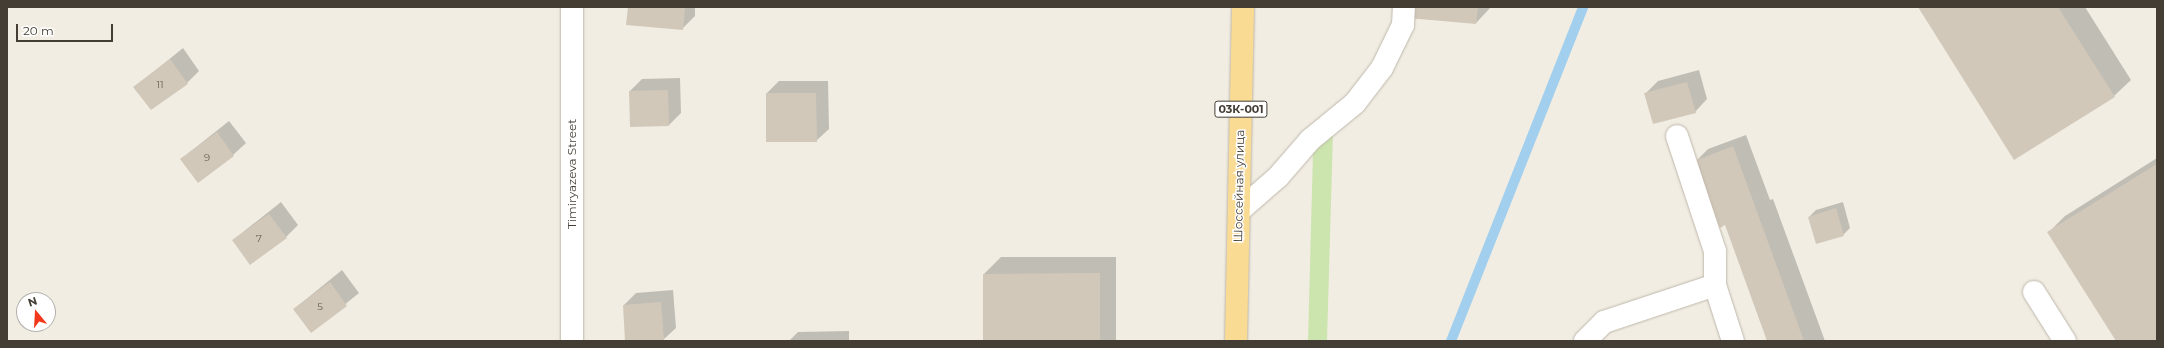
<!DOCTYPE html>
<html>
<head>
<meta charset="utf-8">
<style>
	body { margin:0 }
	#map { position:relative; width:2164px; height:348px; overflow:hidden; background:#f1ede3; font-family:Montserrat,sans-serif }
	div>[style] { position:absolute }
	.green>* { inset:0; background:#cce4ad }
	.shadow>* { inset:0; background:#0003 }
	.stream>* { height:10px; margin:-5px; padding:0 5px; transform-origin:5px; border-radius:5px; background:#a1cfed }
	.building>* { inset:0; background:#d2c8b9 }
	.roads { filter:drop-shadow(0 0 1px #bfb7aa) drop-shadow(0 0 1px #bfb7aa) }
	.minor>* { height:22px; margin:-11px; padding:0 11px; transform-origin:11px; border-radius:11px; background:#fff }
	.major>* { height:22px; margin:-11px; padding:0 11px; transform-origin:11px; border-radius:11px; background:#fadb93 }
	span { translate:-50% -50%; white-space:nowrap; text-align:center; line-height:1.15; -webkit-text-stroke:3px #fff; paint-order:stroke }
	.number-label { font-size:10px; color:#676055 }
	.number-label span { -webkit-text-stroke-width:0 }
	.shield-label span { padding:1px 3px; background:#fff; border:1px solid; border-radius:3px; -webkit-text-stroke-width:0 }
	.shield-label { font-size:11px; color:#433d34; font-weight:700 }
	.street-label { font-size:12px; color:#433d34 }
	.frame { position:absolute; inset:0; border:8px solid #433d34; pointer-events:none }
	.north { position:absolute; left:16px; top:292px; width:40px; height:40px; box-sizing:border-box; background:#fff; border:1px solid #b4b1ae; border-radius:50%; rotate:342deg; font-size:11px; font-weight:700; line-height:16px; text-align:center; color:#433d34 }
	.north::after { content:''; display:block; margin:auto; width:14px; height:18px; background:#f2371a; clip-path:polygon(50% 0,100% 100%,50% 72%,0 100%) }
	.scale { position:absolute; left:16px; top:24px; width:97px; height:18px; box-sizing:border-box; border:2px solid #433d34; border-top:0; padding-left:5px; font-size:12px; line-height:14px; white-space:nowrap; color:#433d34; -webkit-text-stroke:3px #fff; paint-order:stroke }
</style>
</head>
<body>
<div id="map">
	<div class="green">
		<i style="clip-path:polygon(1333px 132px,1327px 341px,1308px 341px,1313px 152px)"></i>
	</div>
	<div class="shadow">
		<i style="clip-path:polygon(629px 7px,695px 7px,695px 16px,682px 29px)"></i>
		<i style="clip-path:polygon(1410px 7px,1491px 7px,1476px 23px)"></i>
		<i style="clip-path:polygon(1920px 7px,2085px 7px,2131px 80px,2114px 96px)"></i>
		<i style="clip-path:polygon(183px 48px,199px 71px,187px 83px,135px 87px)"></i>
		<i style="clip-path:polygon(1699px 70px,1707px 99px,1695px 112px,1645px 94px,1658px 81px)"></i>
		<i style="clip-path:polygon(680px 78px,681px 113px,669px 125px,630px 91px,642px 79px)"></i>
		<i style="clip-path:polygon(779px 81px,828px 81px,829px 129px,816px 141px,767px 141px,767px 93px)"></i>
		<i style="clip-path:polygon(229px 121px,246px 143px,233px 155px,181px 159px)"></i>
		<i style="clip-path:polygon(1746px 135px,1770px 200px,1773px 199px,1825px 341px,1768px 341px,1726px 224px,1696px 161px,1708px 149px)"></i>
		<i style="clip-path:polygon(2157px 158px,2157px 341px,2117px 341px,2049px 232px,2065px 216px)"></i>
		<i style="clip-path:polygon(281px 202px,298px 225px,286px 237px,233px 240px)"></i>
		<i style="clip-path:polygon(1843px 202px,1850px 228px,1843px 235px,1809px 217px,1816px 210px)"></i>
		<i style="clip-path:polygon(1001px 257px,1116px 257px,1116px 341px,984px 341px,984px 274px)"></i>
		<i style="clip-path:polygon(342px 270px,359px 293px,311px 332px,294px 309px)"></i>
		<i style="clip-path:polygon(673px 290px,676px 328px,663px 340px,626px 341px,624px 305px,636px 293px)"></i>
		<i style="clip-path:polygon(849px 331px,849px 341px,789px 341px,798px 332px)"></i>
	</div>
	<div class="stream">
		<i style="left:1451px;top:341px;width:359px;rotate:-68.4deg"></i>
	</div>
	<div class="building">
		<i style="clip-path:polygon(628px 7px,685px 7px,683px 30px,626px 25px)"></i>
		<i style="clip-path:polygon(1409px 7px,1478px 7px,1476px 24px,1408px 18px)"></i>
		<i style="clip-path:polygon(1918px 7px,2058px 7px,2115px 97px,2014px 160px)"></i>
		<i style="clip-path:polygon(170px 59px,188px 84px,151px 110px,133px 87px)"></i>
		<i style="clip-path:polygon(1687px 82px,1696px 113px,1653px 124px,1644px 93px)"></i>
		<i style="clip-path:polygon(668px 90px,669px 126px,630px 127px,629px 91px)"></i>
		<i style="clip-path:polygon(766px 93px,816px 93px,817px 142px,766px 142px)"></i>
		<i style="clip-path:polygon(217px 132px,234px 156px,198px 183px,180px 159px)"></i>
		<i style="clip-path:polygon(1733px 146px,1804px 341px,1767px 341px,1725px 225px,1720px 228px,1695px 161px)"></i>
		<i style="clip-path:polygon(2157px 164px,2157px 341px,2116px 341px,2047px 232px)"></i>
		<i style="clip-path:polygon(1836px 208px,1844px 236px,1816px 244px,1808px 217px)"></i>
		<i style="clip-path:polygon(269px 214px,287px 238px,250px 265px,232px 240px)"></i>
		<i style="clip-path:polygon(1100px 273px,1100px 341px,983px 341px,983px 274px)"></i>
		<i style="clip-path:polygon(330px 282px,347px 306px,311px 333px,293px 309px)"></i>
		<i style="clip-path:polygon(661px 302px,664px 341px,625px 341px,623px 305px)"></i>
	</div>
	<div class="roads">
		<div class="minor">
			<i style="left:572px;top:7px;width:334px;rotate:90deg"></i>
			<i style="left:1239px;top:211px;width:52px;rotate:-41.1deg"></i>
			<i style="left:1278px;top:177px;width:49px;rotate:-49.1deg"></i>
			<i style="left:1310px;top:140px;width:58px;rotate:-39.4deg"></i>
			<i style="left:1355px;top:103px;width:44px;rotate:-52.4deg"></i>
			<i style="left:1382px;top:68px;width:48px;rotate:-64deg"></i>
			<i style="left:1403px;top:25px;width:18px;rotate:-87deg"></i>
			<i style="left:1715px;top:285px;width:59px;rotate:72.2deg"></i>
			<i style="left:2034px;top:292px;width:58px;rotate:57.7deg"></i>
			<i style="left:1585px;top:341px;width:27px;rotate:-45deg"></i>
			<i style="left:1604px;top:322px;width:117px;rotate:-18.4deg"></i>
			<i style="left:1715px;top:285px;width:34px;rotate:-90deg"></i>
			<i style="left:1715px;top:251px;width:121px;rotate:-108.3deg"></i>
		</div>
		<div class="major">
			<i style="left:1236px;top:341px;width:334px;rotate:-88.8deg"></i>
		</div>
	</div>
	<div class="number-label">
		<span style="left:160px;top:85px">11</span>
		<span style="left:207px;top:158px">9</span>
		<span style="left:259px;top:239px">7</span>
		<span style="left:320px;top:307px">5</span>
	</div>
	<div class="shield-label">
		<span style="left:1241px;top:109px">03К-001</span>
	</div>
	<div class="street-label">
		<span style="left:572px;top:174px;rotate:-90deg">Timiryazeva Street</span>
		<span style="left:1239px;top:186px;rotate:-89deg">Шоссейная улица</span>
	</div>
	<div class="frame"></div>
	<div class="north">N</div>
	<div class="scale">20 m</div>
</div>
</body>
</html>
